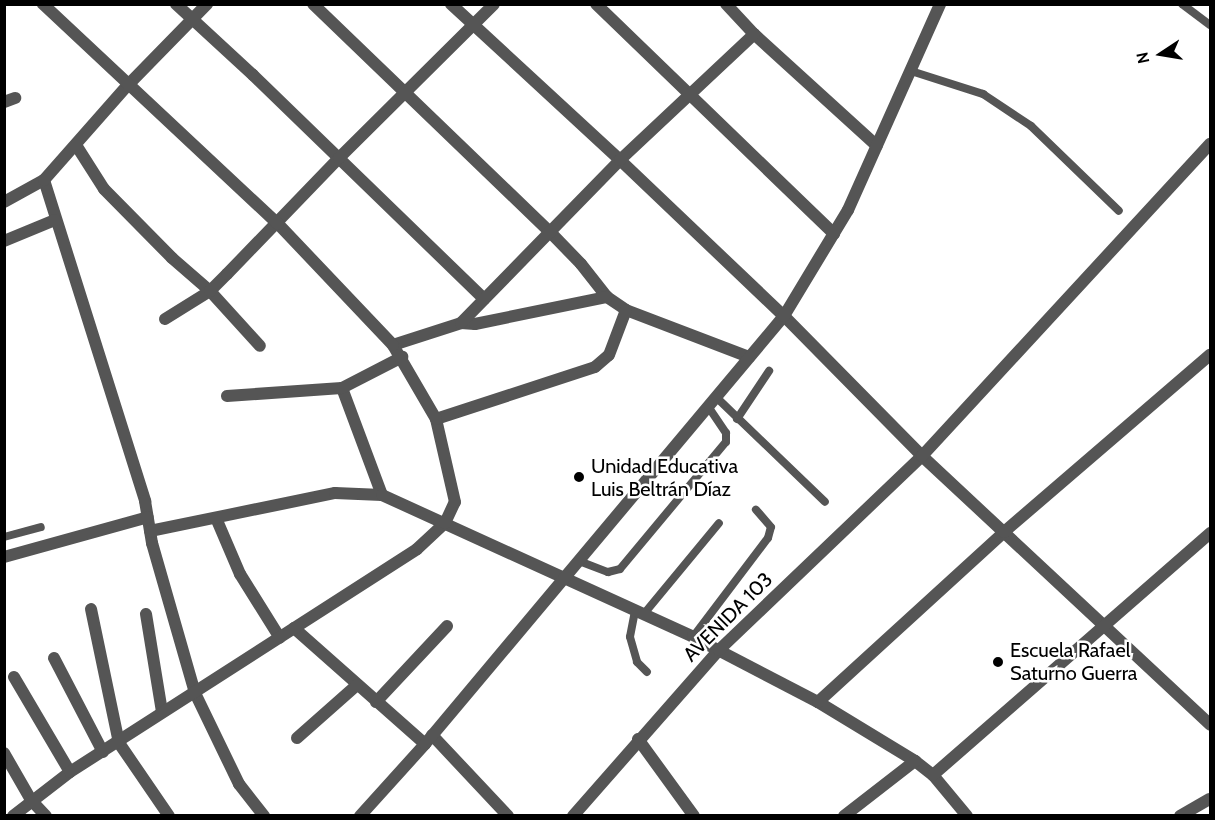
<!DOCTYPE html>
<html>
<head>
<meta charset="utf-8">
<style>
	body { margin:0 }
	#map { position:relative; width:1215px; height:820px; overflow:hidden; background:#fff; font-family:Cabin,sans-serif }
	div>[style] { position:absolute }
	.lane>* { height:8px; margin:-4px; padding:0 4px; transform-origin:4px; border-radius:4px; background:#555 }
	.street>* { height:12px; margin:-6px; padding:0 6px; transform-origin:6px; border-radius:6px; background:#555 }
	.dots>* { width:16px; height:16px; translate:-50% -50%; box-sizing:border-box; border:3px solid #fff; border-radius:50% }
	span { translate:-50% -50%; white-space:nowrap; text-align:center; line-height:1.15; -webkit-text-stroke:5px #fff; paint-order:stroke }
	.poi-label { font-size:20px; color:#000 }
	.left { translate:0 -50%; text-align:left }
	.street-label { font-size:20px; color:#000 }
	.frame { position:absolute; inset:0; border:6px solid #000; pointer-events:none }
	.north { position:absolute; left:1131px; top:24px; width:60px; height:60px; -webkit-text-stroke:4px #fff; paint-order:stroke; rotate:258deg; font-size:16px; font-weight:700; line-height:24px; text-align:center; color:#000 }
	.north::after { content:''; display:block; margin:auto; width:21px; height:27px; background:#000; clip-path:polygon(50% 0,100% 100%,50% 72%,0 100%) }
</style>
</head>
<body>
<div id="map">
	<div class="lane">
		<i style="left:1182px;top:4px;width:35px;rotate:37deg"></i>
		<i style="left:911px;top:71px;width:76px;rotate:17.7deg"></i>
		<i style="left:983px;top:94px;width:58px;rotate:33.7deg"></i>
		<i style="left:1031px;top:126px;width:122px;rotate:44deg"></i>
		<i style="left:716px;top:397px;width:151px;rotate:43.9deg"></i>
		<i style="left:737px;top:419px;width:58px;rotate:-56.3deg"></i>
		<i style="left:4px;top:537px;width:38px;rotate:-15deg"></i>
		<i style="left:579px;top:561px;width:31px;rotate:21deg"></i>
		<i style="left:608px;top:572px;width:12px;rotate:-14deg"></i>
		<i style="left:620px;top:569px;width:165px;rotate:-50.2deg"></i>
		<i style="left:726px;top:442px;width:9px;rotate:-90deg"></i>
		<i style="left:726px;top:433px;width:32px;rotate:-124deg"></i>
		<i style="left:635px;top:611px;width:26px;rotate:101deg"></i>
		<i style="left:630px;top:637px;width:26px;rotate:74deg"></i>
		<i style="left:637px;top:662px;width:14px;rotate:45deg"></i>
		<i style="left:643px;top:615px;width:119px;rotate:-50.4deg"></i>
		<i style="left:693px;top:637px;width:124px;rotate:-52.9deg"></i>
		<i style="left:768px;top:538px;width:11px;rotate:-75deg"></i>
		<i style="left:771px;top:527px;width:23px;rotate:-131deg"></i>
	</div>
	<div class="street">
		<i style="left:176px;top:4px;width:105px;rotate:42.7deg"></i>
		<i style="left:253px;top:75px;width:322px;rotate:44.1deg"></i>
		<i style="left:313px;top:4px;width:330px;rotate:43.9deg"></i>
		<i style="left:551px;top:233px;width:43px;rotate:45.9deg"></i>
		<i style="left:581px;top:264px;width:42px;rotate:51.8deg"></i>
		<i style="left:607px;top:297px;width:23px;rotate:34deg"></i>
		<i style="left:626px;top:310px;width:132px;rotate:20.9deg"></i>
		<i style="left:451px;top:4px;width:230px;rotate:42.7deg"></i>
		<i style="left:620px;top:160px;width:226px;rotate:43.6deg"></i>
		<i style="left:784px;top:316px;width:197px;rotate:45.4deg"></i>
		<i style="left:922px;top:456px;width:394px;rotate:43deg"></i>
		<i style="left:596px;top:4px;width:331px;rotate:44deg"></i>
		<i style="left:726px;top:4px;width:41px;rotate:47deg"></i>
		<i style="left:754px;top:34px;width:166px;rotate:42.3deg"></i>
		<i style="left:4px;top:102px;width:12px;rotate:-20deg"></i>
		<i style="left:76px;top:145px;width:52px;rotate:57.5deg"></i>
		<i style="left:104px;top:189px;width:97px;rotate:45.4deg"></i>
		<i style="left:172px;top:258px;width:50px;rotate:41deg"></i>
		<i style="left:210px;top:291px;width:74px;rotate:47.7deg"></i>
		<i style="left:44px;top:180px;width:337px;rotate:72.5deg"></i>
		<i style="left:145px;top:501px;width:43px;rotate:80.5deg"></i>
		<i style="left:152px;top:543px;width:156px;rotate:74deg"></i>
		<i style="left:195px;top:693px;width:101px;rotate:64.2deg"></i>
		<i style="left:239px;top:784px;width:41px;rotate:52deg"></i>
		<i style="left:4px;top:202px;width:46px;rotate:-28.8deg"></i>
		<i style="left:44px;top:180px;width:125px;rotate:-48.6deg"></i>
		<i style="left:127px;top:86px;width:115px;rotate:-45.7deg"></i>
		<i style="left:4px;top:241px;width:55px;rotate:-22.4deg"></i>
		<i style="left:165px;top:319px;width:53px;rotate:-31.9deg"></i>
		<i style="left:210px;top:291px;width:24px;rotate:-45deg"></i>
		<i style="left:227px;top:274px;width:161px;rotate:-46deg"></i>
		<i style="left:339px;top:158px;width:218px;rotate:-44.8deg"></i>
		<i style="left:461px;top:323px;width:14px;rotate:4deg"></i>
		<i style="left:475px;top:324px;width:135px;rotate:-11.6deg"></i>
		<i style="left:393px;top:345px;width:71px;rotate:-17.9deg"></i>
		<i style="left:461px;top:323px;width:228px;rotate:-45.7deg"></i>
		<i style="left:620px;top:160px;width:184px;rotate:-43.2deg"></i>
		<i style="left:342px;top:388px;width:114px;rotate:69.5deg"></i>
		<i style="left:227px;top:396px;width:115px;rotate:-4deg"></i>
		<i style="left:342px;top:388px;width:68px;rotate:-27.3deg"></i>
		<i style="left:436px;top:419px;width:167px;rotate:-18.1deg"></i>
		<i style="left:595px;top:367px;width:18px;rotate:-41deg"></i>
		<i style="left:609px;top:355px;width:48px;rotate:-69.3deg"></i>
		<i style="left:216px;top:518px;width:61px;rotate:66.8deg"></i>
		<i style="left:240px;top:574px;width:75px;rotate:58deg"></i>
		<i style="left:150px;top:531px;width:189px;rotate:-11.6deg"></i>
		<i style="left:335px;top:493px;width:47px;rotate:2.4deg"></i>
		<i style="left:382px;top:495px;width:342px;rotate:24.5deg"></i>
		<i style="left:693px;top:637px;width:141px;rotate:27.5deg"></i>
		<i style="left:818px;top:702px;width:114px;rotate:31.3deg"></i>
		<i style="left:915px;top:761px;width:23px;rotate:38deg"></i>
		<i style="left:933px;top:775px;width:53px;rotate:50.3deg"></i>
		<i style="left:4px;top:557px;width:149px;rotate:-15.5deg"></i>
		<i style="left:91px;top:609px;width:137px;rotate:78.2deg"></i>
		<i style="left:119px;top:743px;width:88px;rotate:55.6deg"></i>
		<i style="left:146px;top:614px;width:99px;rotate:80.7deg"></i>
		<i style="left:294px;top:628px;width:175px;rotate:41.5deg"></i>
		<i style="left:54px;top:658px;width:106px;rotate:62.5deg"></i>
		<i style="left:14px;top:677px;width:110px;rotate:59.5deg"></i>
		<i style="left:376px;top:702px;width:104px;rotate:-46.9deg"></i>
		<i style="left:818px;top:702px;width:252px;rotate:-42.4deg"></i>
		<i style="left:1004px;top:532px;width:272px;rotate:-40.7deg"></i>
		<i style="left:432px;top:735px;width:111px;rotate:46.8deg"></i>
		<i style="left:297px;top:738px;width:80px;rotate:-41.5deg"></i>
		<i style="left:638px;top:739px;width:95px;rotate:54deg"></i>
		<i style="left:4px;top:753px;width:54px;rotate:60.1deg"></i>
		<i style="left:31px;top:800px;width:22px;rotate:47deg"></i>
		<i style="left:933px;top:775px;width:368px;rotate:-41.1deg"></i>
		<i style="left:13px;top:816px;width:72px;rotate:-37.7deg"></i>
		<i style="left:70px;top:772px;width:412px;rotate:-32.7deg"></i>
		<i style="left:417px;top:549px;width:38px;rotate:-43deg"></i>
		<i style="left:445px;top:523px;width:23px;rotate:-65deg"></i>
		<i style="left:455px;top:502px;width:85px;rotate:-102.9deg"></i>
		<i style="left:436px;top:419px;width:86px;rotate:-120.2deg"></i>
		<i style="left:393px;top:345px;width:167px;rotate:-133.5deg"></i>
		<i style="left:278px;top:224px;width:322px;rotate:-136.9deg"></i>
		<i style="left:360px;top:816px;width:97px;rotate:-47.9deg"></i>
		<i style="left:425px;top:744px;width:559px;rotate:-50.01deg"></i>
		<i style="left:784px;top:316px;width:124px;rotate:-58.9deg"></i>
		<i style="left:848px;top:210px;width:226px;rotate:-65.9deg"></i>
		<i style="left:573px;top:816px;width:221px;rotate:-48.7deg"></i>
		<i style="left:719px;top:650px;width:281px;rotate:-43.7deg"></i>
		<i style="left:922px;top:456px;width:425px;rotate:-47.3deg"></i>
		<i style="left:844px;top:816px;width:90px;rotate:-37.8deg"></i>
		<i style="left:1180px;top:816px;width:34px;rotate:-30deg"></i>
	</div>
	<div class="dots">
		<i style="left:579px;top:477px;background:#000"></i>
		<i style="left:998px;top:662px;background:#000"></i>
	</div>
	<div class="poi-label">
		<span class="left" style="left:591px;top:478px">Unidad Educativa<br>Luis Beltrán Díaz</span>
		<span class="left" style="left:1010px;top:662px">Escuela Rafael<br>Saturno Guerra</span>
	</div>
	<div class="street-label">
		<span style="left:728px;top:617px;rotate:-45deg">AVENIDA 103</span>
	</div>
	<div class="frame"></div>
	<div class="north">N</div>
</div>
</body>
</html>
